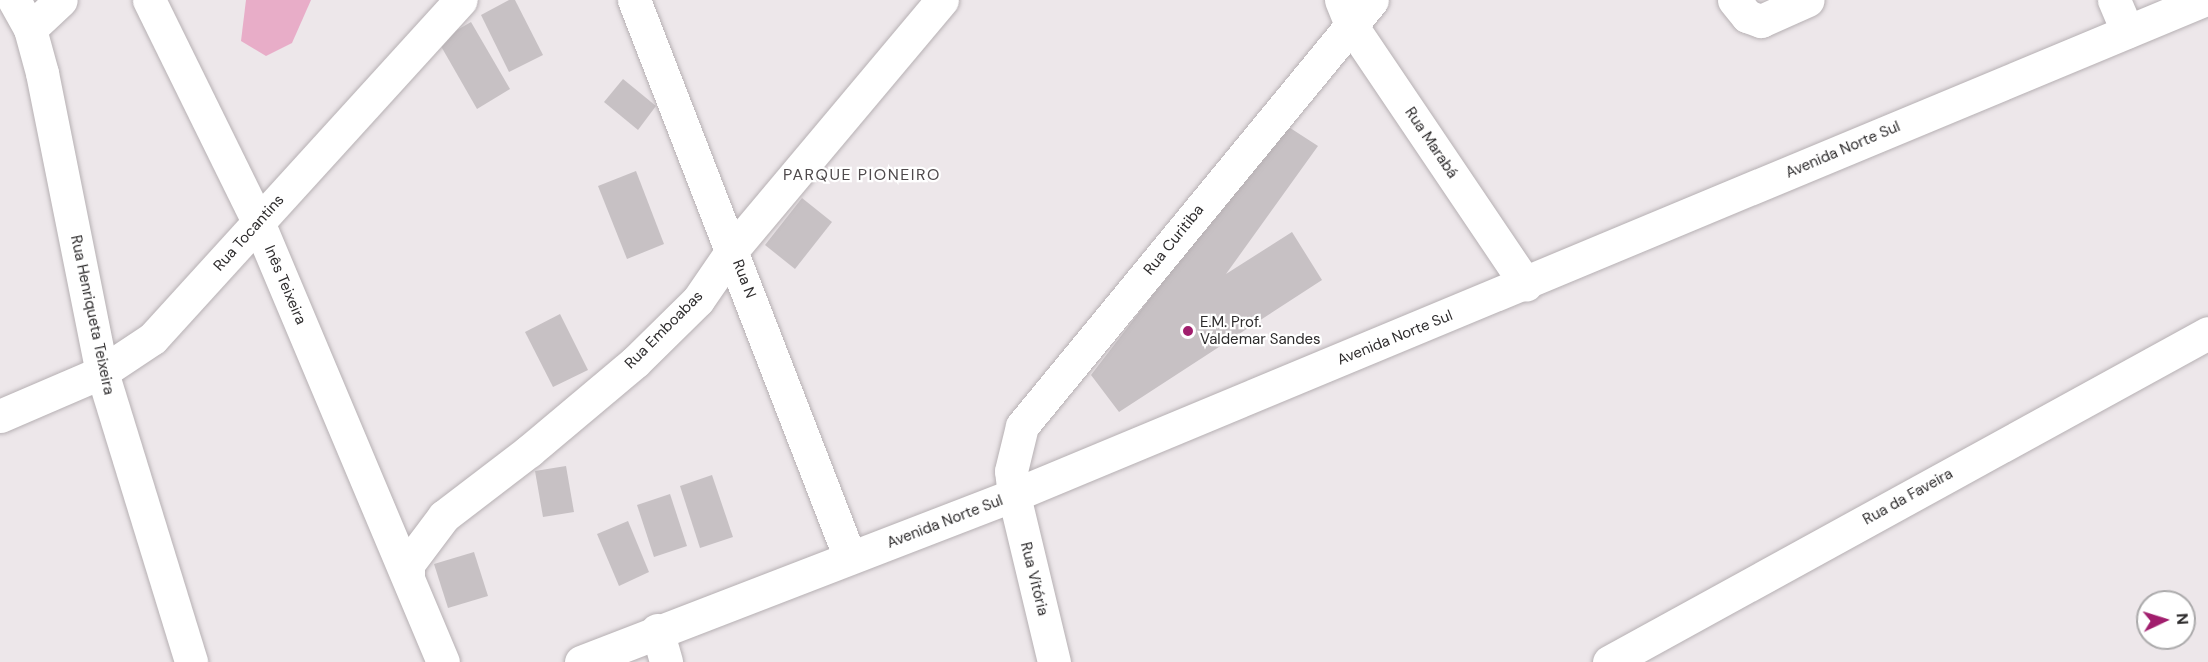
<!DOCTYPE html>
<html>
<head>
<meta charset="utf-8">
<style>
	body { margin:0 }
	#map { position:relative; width:2208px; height:662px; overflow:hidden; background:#ede7ea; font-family:"DM Sans",sans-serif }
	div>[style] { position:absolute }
	.green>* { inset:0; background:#e8adc8 }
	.building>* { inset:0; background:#c7c1c4 }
	.roads { filter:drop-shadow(0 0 2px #b6b0b3) drop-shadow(0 0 2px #b6b0b3) }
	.minor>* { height:33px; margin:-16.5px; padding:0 16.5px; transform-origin:16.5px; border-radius:16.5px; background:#fff }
	.dots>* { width:16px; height:16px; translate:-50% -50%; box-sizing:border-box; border:3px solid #fff; border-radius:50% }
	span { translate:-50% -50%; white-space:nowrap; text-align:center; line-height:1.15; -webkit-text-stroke:4.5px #fff; paint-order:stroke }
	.street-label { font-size:15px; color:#2d2b2c }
	.poi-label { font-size:15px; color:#2d2b2c }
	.left { translate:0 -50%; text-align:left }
	.neighbourhood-label { font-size:16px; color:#4f4a4c; letter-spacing:1.5px }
	.north { position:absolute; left:2136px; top:590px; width:60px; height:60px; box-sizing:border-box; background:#fff; border:2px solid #abaaab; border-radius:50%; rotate:86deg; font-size:16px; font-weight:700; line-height:24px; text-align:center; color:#2d2b2c }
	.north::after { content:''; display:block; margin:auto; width:21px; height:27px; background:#a11e6d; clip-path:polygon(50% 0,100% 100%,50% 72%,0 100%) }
</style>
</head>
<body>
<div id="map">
	<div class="green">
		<i style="clip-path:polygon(246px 0,311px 0,292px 43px,266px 56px,241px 41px)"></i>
	</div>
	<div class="building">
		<i style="clip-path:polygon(509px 0,515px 0,543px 55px,509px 72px,481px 15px)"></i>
		<i style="clip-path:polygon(471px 22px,510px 89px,477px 109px,438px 41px)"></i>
		<i style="clip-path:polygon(623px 79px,656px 106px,638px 130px,604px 102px)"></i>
		<i style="clip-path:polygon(1284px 124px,1318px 146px,1226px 274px,1292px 232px,1322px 280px,1119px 412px,1091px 375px)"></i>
		<i style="clip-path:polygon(636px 171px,664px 244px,627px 259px,598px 186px)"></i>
		<i style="clip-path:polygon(802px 198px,832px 222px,795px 269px,765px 245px)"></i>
		<i style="clip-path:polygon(560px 314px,588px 370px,553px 387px,525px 332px)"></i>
		<i style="clip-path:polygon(566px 466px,574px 512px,543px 517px,535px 471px)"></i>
		<i style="clip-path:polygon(712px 475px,733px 537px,700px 548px,680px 486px)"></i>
		<i style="clip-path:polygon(670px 494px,687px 546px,654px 557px,637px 505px)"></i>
		<i style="clip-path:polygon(628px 521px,649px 572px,619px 586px,597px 534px)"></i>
		<i style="clip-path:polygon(474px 552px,488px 596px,448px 608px,434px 564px)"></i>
	</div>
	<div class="roads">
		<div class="minor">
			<i style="left:14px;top:0;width:33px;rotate:61deg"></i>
			<i style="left:30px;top:29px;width:46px;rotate:74.7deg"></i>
			<i style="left:42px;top:73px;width:305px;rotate:78.7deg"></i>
			<i style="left:102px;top:372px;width:303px;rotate:72.9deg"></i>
			<i style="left:149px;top:0;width:247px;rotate:63.8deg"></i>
			<i style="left:258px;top:222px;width:477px;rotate:67.2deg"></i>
			<i style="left:634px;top:0;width:598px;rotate:68.84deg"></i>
			<i style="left:1341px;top:0;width:27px;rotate:68deg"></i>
			<i style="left:1351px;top:25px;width:313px;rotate:56deg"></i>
			<i style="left:1734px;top:0;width:21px;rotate:51deg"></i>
			<i style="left:1747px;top:16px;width:15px;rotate:20deg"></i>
			<i style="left:1761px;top:21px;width:51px;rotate:-24.1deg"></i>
			<i style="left:2114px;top:0;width:34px;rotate:67deg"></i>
			<i style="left:30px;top:29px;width:42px;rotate:-43.1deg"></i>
			<i style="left:0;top:416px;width:111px;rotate:-23.3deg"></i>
			<i style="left:102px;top:372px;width:61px;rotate:-33.7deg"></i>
			<i style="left:153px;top:338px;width:457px;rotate:-47.7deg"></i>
			<i style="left:408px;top:575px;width:11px;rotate:-90deg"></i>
			<i style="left:408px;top:564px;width:60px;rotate:-53.1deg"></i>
			<i style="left:444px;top:516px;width:107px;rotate:-37.4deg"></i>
			<i style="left:529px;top:451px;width:138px;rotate:-40deg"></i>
			<i style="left:635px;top:362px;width:88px;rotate:-44.5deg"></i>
			<i style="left:698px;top:300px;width:62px;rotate:-55.5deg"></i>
			<i style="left:733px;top:249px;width:325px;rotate:-50deg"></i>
			<i style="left:657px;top:630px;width:33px;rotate:74deg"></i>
			<i style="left:581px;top:662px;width:464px;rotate:-21.1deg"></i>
			<i style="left:1014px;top:495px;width:1289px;rotate:-22.59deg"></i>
			<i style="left:1054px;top:662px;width:172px;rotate:-103.5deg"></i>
			<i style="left:1014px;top:495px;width:24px;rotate:-97deg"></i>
			<i style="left:1011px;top:471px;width:46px;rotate:-76.3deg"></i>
			<i style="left:1022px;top:426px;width:551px;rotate:-50.59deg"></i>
			<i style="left:1609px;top:662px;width:683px;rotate:-28.78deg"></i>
		</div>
	</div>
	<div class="dots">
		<i style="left:1188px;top:331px;background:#a11e6d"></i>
	</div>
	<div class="street-label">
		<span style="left:1431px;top:143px;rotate:56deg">Rua Marabá</span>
		<span style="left:1843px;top:150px;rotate:-23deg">Avenida Norte Sul</span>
		<span style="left:249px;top:233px;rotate:-48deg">Rua Tocantins</span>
		<span style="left:1174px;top:240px;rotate:-51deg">Rua Curitiba</span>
		<span style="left:744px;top:279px;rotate:69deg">Rua N</span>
		<span style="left:285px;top:285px;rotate:67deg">Inês Teixeira</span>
		<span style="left:92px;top:315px;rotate:78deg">Rua Henriqueta Teixeira</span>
		<span style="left:664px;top:330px;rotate:-45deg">Rua Emboabas</span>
		<span style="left:1395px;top:338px;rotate:-22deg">Avenida Norte Sul</span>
		<span style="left:1908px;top:497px;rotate:-29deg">Rua da Faveira</span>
		<span style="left:945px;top:522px;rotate:-21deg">Avenida Norte Sul</span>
		<span style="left:1034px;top:579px;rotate:76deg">Rua Vitória</span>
	</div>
	<div class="poi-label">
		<span class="left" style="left:1200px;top:331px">E.M. Prof.<br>Valdemar Sandes</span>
	</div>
	<div class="neighbourhood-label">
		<span style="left:862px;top:175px">PARQUE PIONEIRO</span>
	</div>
	<div class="north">N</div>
</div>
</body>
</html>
